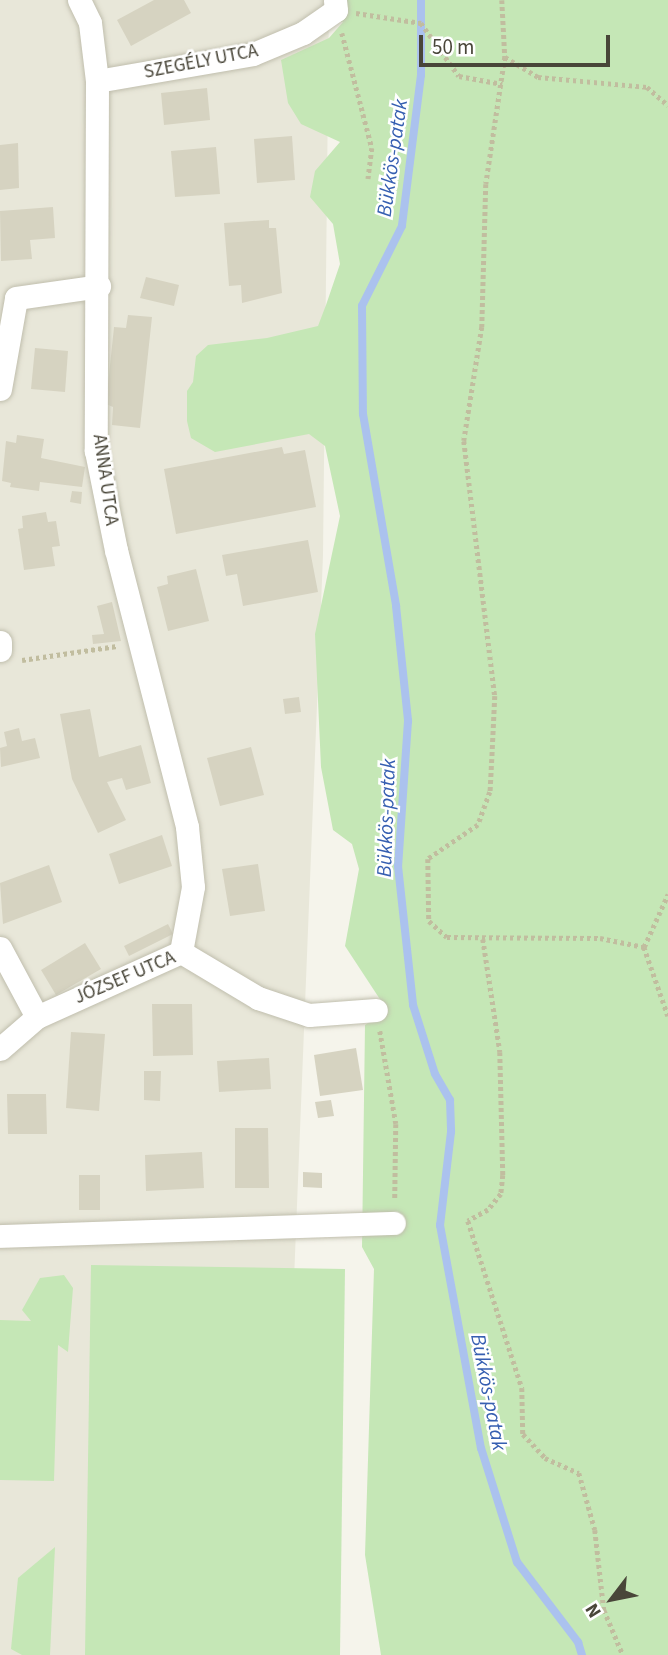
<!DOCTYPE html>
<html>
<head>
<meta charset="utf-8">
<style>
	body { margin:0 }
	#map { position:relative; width:668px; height:1655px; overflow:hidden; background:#f5f4eb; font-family:"Source Sans 3",sans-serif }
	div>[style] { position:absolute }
	.residential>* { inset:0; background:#e8e7d9 }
	.green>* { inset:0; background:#c5e7b6 }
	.stream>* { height:8px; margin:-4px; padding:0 4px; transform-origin:4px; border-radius:4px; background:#abc2ee }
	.building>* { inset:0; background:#d6d3c1 }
	.path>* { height:4.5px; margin-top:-2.25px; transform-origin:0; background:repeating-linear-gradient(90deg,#c1bd9f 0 3.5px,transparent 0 7px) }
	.roads { filter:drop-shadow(0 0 2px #c0bead) drop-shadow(0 0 2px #c0bead) }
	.minor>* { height:23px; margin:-11.5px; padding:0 11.5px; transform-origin:11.5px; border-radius:11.5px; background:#fff }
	span { translate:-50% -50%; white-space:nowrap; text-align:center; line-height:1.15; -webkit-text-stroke:5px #fff; paint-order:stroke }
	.street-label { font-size:19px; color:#494639 }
	.water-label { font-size:21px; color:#365fb1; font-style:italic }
	.north { position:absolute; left:577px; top:1564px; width:70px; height:70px; -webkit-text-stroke:5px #fff; paint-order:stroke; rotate:238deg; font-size:19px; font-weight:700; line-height:28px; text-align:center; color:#494639 }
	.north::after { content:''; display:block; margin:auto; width:24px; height:32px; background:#494639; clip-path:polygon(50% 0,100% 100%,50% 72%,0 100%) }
	.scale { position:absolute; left:419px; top:35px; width:191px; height:32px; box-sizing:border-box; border:4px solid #494639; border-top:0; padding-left:9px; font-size:21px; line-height:24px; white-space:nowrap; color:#494639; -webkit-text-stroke:5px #fff; paint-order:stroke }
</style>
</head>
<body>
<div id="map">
	<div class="residential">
		<i style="clip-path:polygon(0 0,329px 0,323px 555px,279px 1655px,0 1655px)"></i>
	</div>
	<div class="green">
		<i style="clip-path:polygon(329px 0,668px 0,668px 1655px,381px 1655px,365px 1555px,374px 1269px,362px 1247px,365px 1025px,387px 1010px,345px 946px,359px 869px,352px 844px,333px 830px,321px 767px,315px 634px,340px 516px,325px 446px,309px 434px,215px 452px,191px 438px,187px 421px,187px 391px,193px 382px,196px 356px,208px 345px,267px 338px,318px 326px,326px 305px,340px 264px,333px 224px,310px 197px,315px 171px,340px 142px,301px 124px,288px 103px,281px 60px,329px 38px,343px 22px,329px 18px)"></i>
		<i style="clip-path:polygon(91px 1265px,345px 1269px,340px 1655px,85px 1655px)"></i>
		<i style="clip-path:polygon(64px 1275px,73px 1288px,68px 1352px,58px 1345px,54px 1481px,0 1480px,0 1320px,31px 1321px,22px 1310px,40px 1278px)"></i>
		<i style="clip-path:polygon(55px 1547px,50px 1655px,22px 1655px,11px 1649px,18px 1578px)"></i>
	</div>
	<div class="stream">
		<i style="left:421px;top:0;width:75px;rotate:90deg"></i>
		<i style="left:421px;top:75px;width:152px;rotate:97.2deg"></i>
		<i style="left:402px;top:226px;width:89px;rotate:116.6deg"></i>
		<i style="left:362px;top:306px;width:108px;rotate:89.5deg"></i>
		<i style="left:363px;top:414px;width:195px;rotate:80.2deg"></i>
		<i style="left:396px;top:606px;width:116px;rotate:84deg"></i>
		<i style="left:408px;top:721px;width:145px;rotate:93.9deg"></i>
		<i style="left:398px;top:866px;width:140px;rotate:83.8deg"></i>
		<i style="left:413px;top:1005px;width:72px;rotate:72.3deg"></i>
		<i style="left:435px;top:1074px;width:30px;rotate:60deg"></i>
		<i style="left:450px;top:1100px;width:32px;rotate:88deg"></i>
		<i style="left:451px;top:1132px;width:94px;rotate:96.7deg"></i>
		<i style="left:440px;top:1225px;width:227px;rotate:79.6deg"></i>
		<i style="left:481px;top:1448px;width:120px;rotate:72.5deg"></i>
		<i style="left:517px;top:1562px;width:101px;rotate:52.7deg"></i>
		<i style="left:578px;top:1642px;width:14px;rotate:73deg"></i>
	</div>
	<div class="building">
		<i style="clip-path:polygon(154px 0,184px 0,191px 13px,131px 46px,117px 20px)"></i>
		<i style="clip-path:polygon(207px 88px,210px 120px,164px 125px,161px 93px)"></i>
		<i style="clip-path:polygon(292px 136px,295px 180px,257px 183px,254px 139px)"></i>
		<i style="clip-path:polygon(18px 143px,19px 188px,0 190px,0 145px)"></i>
		<i style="clip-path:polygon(216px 147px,220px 194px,175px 197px,171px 151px)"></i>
		<i style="clip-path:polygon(53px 207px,55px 238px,30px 240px,32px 259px,1px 261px,0 211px)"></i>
		<i style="clip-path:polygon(269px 220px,269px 228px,276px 228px,282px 293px,242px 303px,241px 285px,229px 286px,224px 223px)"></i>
		<i style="clip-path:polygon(146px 277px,179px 285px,174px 306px,140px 298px)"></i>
		<i style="clip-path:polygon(128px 315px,152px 317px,140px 428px,112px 425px,113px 407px,106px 404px,114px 327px,126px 328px)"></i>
		<i style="clip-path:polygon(35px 348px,68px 351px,65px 392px,31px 389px)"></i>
		<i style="clip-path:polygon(17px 435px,44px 439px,41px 458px,85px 467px,82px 487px,40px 482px,39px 491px,10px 487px,11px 483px,2px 481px,6px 441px,16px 443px)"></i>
		<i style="clip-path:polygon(282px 447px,284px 454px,305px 450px,316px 507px,176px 534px,164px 469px)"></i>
		<i style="clip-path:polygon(72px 491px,82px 492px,81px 504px,70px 502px)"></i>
		<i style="clip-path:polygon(46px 512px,48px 522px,56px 521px,60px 546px,52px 547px,55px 566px,24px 570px,18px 529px,23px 528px,22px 516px)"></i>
		<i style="clip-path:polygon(308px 540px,318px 592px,243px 606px,237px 574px,226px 576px,222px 555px)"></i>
		<i style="clip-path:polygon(196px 569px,209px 621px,168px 631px,157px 587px,168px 584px,167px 576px)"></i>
		<i style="clip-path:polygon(112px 602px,121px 641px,93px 644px,92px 635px,104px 634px,97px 606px)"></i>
		<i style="clip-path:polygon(299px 697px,301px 712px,285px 714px,283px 699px)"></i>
		<i style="clip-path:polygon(90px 709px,99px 757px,141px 745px,151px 783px,126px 790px,122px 778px,107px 782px,126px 820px,98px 833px,72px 779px,60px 714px)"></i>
		<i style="clip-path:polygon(19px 728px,22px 741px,35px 738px,40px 758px,1px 767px,0 748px,7px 746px,4px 732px)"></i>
		<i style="clip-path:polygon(251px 747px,264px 795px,220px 806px,207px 758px)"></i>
		<i style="clip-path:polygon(162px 835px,172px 866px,119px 884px,109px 854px)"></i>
		<i style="clip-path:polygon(258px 864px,265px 911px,230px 916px,222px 869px)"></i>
		<i style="clip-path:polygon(49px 865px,62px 902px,3px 924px,0 883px)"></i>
		<i style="clip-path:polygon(168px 924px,173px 934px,129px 956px,124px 946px)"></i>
		<i style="clip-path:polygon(85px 943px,101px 969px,56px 995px,41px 970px)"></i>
		<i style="clip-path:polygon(152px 1004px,192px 1004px,193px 1055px,153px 1056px)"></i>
		<i style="clip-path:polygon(71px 1032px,105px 1034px,99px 1111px,66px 1108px)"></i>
		<i style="clip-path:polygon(356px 1048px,363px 1090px,320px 1096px,314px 1055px)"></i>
		<i style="clip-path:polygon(269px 1058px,271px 1089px,219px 1092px,217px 1061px)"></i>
		<i style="clip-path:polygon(144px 1071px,161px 1071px,160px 1101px,144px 1100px)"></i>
		<i style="clip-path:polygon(7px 1094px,46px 1094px,47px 1134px,8px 1134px)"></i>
		<i style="clip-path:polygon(331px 1100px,334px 1116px,318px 1118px,315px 1102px)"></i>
		<i style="clip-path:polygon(235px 1128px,268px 1128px,269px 1188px,235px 1188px)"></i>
		<i style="clip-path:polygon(202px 1152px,204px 1188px,146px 1191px,145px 1155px)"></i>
		<i style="clip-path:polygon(303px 1172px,322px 1173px,322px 1188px,303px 1187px)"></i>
		<i style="clip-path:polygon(79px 1175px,100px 1175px,100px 1210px,79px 1210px)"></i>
	</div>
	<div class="path">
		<i style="left:502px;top:0;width:57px;rotate:87deg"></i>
		<i style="left:505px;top:57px;width:128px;rotate:98.5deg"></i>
		<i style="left:486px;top:184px;width:143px;rotate:91.6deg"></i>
		<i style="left:482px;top:327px;width:115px;rotate:99deg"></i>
		<i style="left:464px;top:441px;width:257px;rotate:83.1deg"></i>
		<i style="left:495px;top:696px;width:63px;rotate:92.7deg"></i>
		<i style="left:492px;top:759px;width:33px;rotate:93deg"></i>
		<i style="left:490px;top:792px;width:35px;rotate:110deg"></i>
		<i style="left:478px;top:825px;width:60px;rotate:145.8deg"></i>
		<i style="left:428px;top:859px;width:62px;rotate:89.1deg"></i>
		<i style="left:429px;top:921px;width:24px;rotate:42deg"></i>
		<i style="left:447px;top:937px;width:153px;rotate:0.4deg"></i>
		<i style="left:600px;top:938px;width:45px;rotate:11.6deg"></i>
		<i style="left:644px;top:947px;width:73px;rotate:70.8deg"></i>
		<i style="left:356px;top:13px;width:66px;rotate:8.7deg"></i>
		<i style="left:421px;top:23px;width:65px;rotate:54.4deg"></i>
		<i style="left:459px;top:76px;width:44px;rotate:10.5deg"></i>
		<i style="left:342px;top:33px;width:119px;rotate:75.4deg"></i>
		<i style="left:372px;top:148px;width:31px;rotate:97deg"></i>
		<i style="left:505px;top:57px;width:39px;rotate:31deg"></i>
		<i style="left:538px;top:77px;width:109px;rotate:5.2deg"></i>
		<i style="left:647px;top:87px;width:28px;rotate:41deg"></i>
		<i style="left:22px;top:660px;width:96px;rotate:-8.4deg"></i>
		<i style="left:483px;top:939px;width:114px;rotate:81.4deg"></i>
		<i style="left:500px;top:1052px;width:123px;rotate:88.6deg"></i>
		<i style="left:503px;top:1175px;width:19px;rotate:96deg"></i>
		<i style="left:501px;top:1194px;width:21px;rotate:129deg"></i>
		<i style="left:488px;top:1210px;width:23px;rotate:151deg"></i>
		<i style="left:468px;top:1221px;width:176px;rotate:72.1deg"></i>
		<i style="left:522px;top:1388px;width:46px;rotate:88.8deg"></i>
		<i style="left:523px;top:1434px;width:33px;rotate:47deg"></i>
		<i style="left:545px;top:1458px;width:37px;rotate:24deg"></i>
		<i style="left:579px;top:1473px;width:59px;rotate:74.3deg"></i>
		<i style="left:595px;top:1530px;width:81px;rotate:83.6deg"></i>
		<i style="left:604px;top:1610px;width:49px;rotate:67.1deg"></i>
		<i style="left:644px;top:947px;width:58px;rotate:-65.6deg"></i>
		<i style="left:380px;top:1031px;width:94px;rotate:80.2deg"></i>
		<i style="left:396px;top:1124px;width:75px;rotate:90.8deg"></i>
	</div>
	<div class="roads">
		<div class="minor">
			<i style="left:79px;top:0;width:25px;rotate:64deg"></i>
			<i style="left:90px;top:23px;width:58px;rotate:83.1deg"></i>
			<i style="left:97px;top:81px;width:370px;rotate:90.2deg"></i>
			<i style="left:96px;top:451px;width:101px;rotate:78.6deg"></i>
			<i style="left:116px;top:550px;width:286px;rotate:75.6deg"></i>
			<i style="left:187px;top:827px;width:60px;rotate:84.3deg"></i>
			<i style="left:193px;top:887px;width:66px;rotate:100.5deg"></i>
			<i style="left:97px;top:81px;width:158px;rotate:-9.8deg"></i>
			<i style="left:253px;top:54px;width:54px;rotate:-22.8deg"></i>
			<i style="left:303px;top:33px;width:40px;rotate:-34.9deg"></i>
			<i style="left:336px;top:10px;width:10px;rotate:-96deg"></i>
			<i style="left:0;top:389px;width:92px;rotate:-80deg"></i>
			<i style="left:16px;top:298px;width:84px;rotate:-8.2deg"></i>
			<i style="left:0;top:642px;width:8px;rotate:90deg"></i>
			<i style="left:0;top:948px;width:78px;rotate:61.8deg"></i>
			<i style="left:181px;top:952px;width:90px;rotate:30.9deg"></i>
			<i style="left:258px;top:998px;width:54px;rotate:18.4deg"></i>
			<i style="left:309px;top:1015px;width:67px;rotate:-4.3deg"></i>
			<i style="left:0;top:1049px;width:49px;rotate:-40.9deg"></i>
			<i style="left:37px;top:1017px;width:158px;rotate:-24.3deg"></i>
			<i style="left:0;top:1236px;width:394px;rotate:-1.9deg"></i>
		</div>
	</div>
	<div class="street-label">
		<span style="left:201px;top:62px;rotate:-11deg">SZEGÉLY UTCA</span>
		<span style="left:105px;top:480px;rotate:82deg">ANNA UTCA</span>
		<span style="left:125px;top:978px;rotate:-23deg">JÓZSEF UTCA</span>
	</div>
	<div class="water-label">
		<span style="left:392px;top:158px;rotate:-82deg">Bükkös-patak</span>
		<span style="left:386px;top:818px;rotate:-88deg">Bükkös-patak</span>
		<span style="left:489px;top:1392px;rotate:79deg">Bükkös-patak</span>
	</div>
	<div class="north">N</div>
	<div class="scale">50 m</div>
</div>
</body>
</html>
